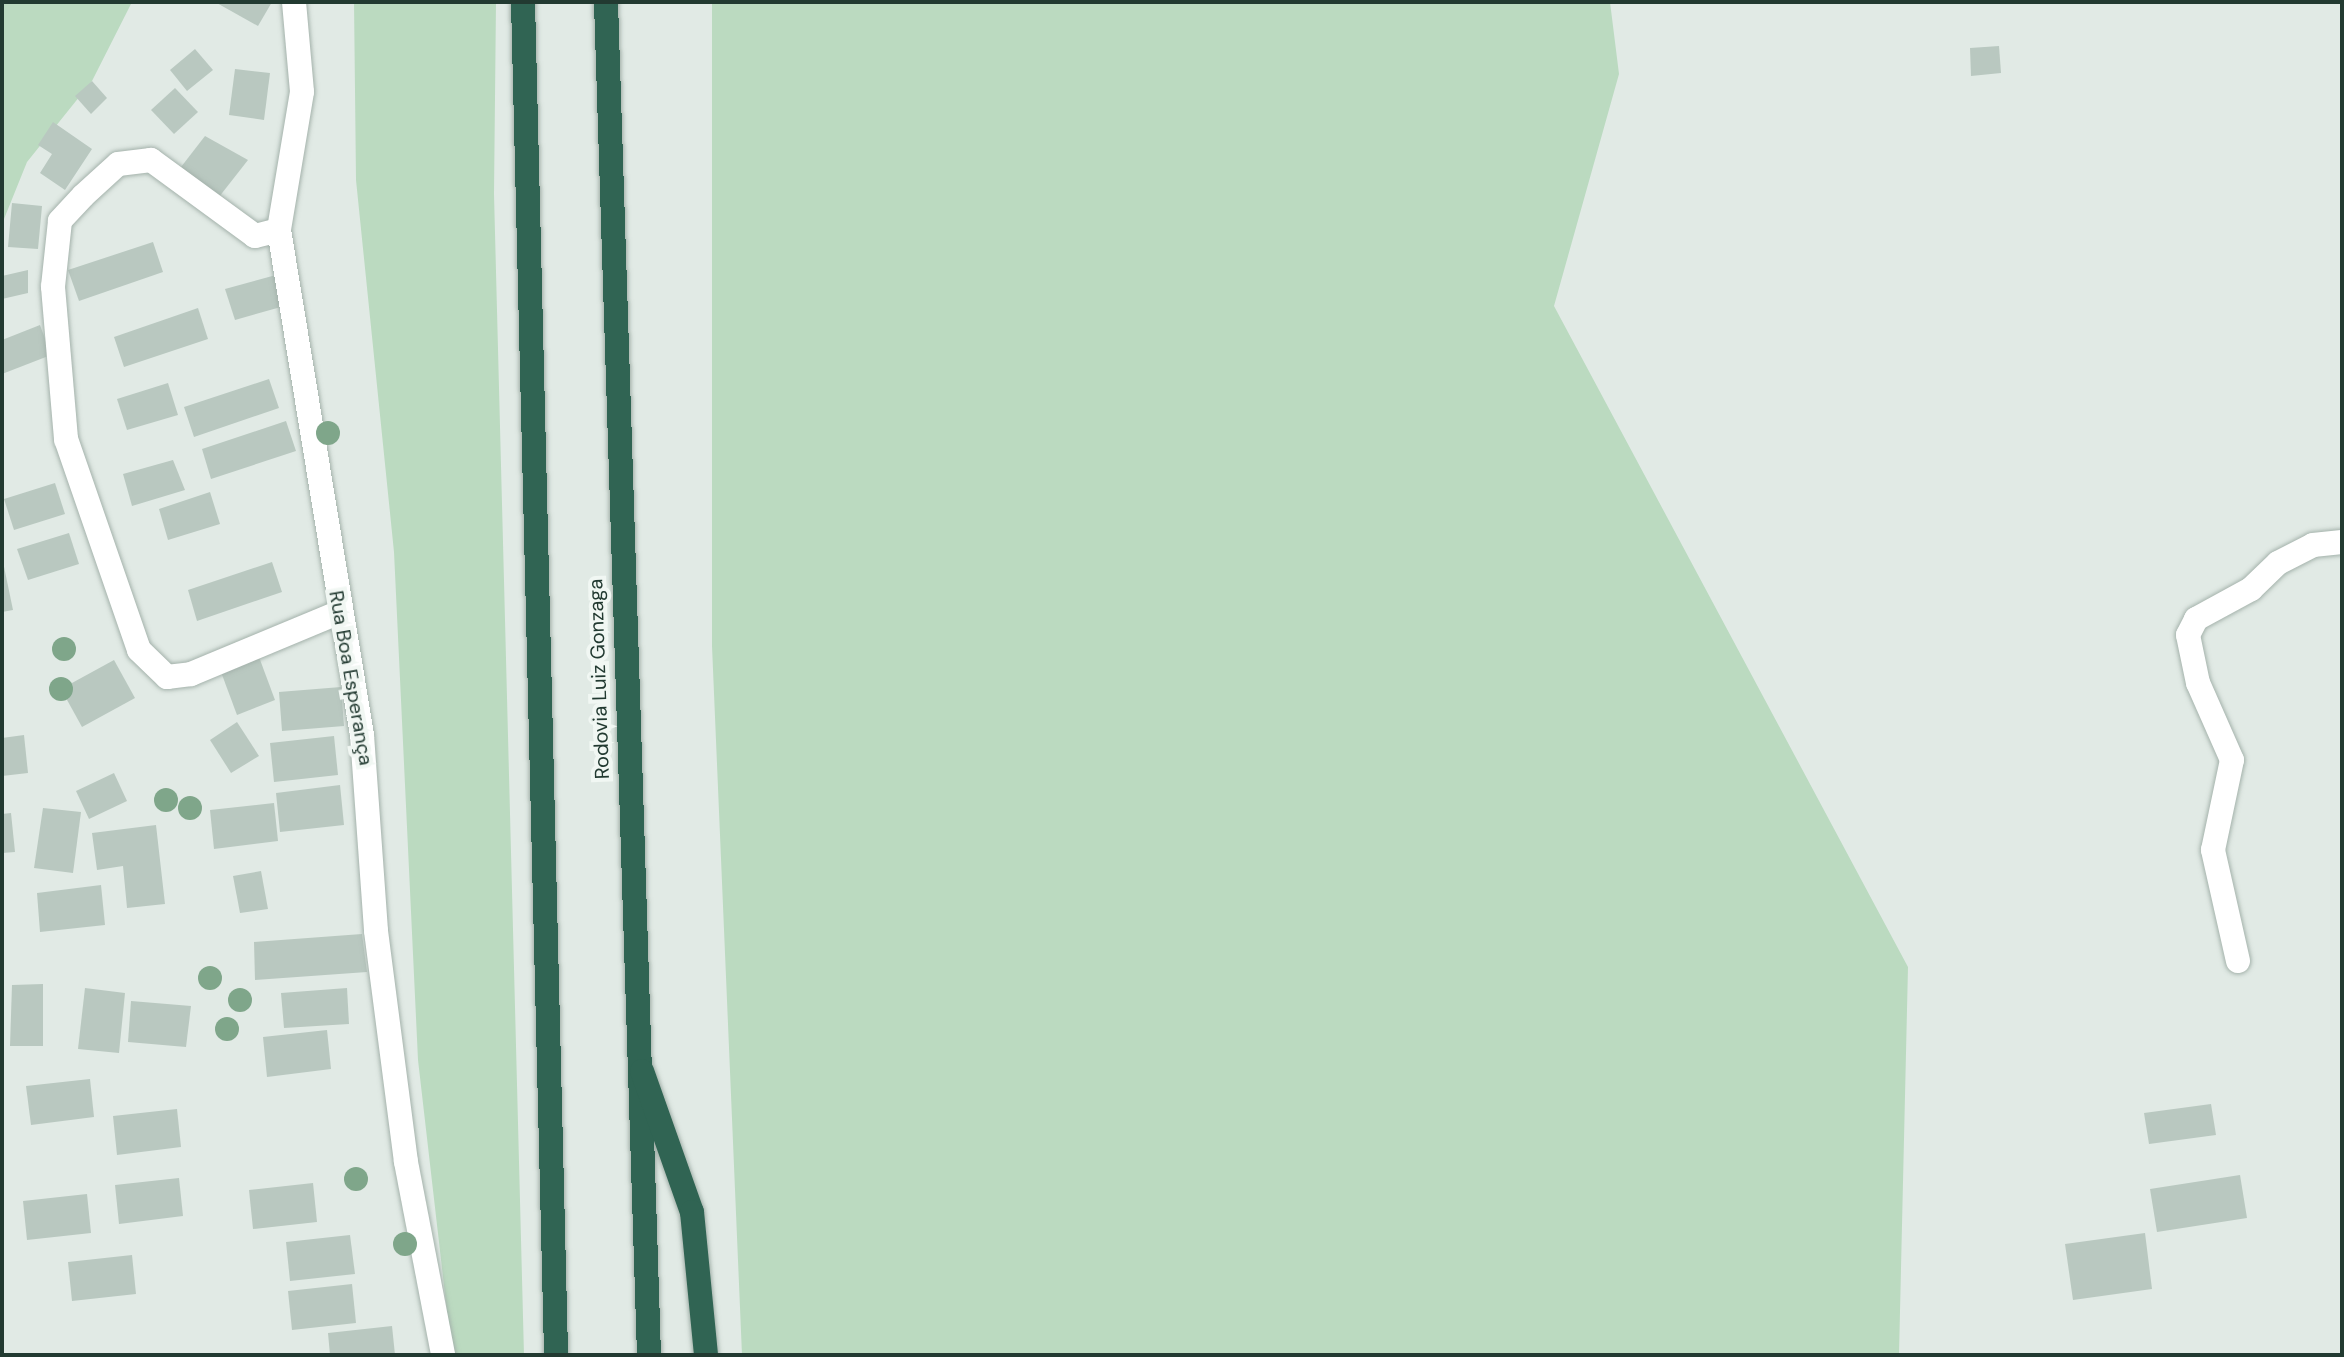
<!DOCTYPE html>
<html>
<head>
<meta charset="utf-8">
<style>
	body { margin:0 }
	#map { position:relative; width:2344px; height:1357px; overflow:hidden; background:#e1eae5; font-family:"DM Sans",sans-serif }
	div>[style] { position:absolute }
	.green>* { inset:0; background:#bbdac0 }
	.building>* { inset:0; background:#b9c8c0 }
	.roads { filter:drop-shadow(0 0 2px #a4b2ab) drop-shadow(0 0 2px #a4b2ab) }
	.street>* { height:24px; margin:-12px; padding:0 12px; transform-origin:12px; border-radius:12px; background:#fff }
	.highway>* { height:24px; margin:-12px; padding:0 12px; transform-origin:12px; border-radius:12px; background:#306453 }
	.trees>* { width:24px; height:24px; margin:-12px; border-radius:50%; background:#7fa68a }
	span { translate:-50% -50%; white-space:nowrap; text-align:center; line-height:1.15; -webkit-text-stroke:8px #f1f7f3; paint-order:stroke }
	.street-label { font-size:20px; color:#223a31 }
	.frame { position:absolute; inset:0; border:4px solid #223a31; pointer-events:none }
</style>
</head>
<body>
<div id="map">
	<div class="green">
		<i style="clip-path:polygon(2px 2px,132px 2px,92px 81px,27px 162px,2px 224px)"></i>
		<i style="clip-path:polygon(354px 2px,496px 2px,494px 194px,524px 1355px,452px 1355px,418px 1060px,394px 552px,356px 180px)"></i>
		<i style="clip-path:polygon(712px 2px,1610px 2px,1619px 74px,1554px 306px,1908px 967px,1899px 1355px,742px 1355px,712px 646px)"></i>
	</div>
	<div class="building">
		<i style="clip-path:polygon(215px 2px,272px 2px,258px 26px)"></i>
		<i style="clip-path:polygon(1999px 46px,2001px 73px,1971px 76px,1970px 48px)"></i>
		<i style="clip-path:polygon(195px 49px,213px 70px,187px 91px,170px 70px)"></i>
		<i style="clip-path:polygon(235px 69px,270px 73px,264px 120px,229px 115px)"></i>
		<i style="clip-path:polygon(92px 81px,107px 98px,91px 114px,75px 96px)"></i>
		<i style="clip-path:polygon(175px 88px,198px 112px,174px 134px,151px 110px)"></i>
		<i style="clip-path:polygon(53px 122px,92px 149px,65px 190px,40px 173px,52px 154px,38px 145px)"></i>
		<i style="clip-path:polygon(205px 136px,248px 160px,219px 197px,181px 167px)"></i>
		<i style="clip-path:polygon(12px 203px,42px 206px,38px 249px,8px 247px)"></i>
		<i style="clip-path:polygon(153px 242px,163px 272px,79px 301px,68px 270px)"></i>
		<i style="clip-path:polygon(28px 270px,28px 293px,2px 299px,2px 276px)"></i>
		<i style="clip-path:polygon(276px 275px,288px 305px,235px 320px,225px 289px)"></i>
		<i style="clip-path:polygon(198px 308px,208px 339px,124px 367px,114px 337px)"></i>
		<i style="clip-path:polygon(40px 325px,51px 355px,2px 374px,2px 340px)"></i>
		<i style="clip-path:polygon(269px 379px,279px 408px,194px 437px,184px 407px)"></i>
		<i style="clip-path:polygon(168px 383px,178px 415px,127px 430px,117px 399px)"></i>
		<i style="clip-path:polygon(286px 421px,296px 451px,211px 479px,202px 449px)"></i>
		<i style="clip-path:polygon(173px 460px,185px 490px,132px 506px,123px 474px)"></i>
		<i style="clip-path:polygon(55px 483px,65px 514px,14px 530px,4px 499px)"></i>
		<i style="clip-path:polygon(210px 492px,220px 524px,168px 540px,159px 509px)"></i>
		<i style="clip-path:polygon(69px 533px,79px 564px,28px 580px,17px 549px)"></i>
		<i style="clip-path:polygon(2px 557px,13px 610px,2px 612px)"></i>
		<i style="clip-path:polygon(272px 562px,282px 592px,197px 621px,188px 590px)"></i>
		<i style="clip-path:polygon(259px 657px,275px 700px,237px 715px,221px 672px)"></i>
		<i style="clip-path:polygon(114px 660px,135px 698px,82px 727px,61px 689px)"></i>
		<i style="clip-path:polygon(341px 687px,344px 726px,282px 731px,279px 692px)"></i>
		<i style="clip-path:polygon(237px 722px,259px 756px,231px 773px,210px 740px)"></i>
		<i style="clip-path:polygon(24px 735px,28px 773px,2px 776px,2px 738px)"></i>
		<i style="clip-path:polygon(334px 736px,338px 775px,274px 782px,270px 743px)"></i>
		<i style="clip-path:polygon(114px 773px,127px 801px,89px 819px,76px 791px)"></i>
		<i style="clip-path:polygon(340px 785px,344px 825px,280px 832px,276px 793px)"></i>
		<i style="clip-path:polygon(274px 803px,278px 841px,214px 849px,210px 810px)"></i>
		<i style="clip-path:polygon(43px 808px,81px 812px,73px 873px,34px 868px)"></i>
		<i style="clip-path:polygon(11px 813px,15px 852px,2px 853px,2px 814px)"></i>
		<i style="clip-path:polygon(156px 825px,165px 904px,127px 908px,123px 866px,97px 870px,92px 833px)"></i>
		<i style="clip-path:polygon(261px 871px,268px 909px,240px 913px,233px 876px)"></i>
		<i style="clip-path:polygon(101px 885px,105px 925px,40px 932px,37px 893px)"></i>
		<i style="clip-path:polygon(362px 934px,367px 972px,255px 980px,254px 942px)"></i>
		<i style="clip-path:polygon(43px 984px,43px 1046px,10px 1046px,12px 985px)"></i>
		<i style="clip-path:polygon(85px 988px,125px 993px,119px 1053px,78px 1049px)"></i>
		<i style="clip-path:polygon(347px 988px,349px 1024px,284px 1028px,281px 993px)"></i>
		<i style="clip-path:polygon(131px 1001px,191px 1006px,186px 1047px,128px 1042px)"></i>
		<i style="clip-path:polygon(327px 1030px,331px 1069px,267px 1077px,263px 1037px)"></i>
		<i style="clip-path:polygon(90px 1079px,94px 1117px,31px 1125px,26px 1086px)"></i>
		<i style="clip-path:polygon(2211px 1104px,2216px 1135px,2149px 1144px,2144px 1113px)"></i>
		<i style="clip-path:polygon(177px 1109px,181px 1147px,117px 1155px,113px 1116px)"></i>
		<i style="clip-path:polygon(2240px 1175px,2247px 1218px,2157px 1232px,2150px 1189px)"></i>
		<i style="clip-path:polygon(179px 1178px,183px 1216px,119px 1224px,115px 1185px)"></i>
		<i style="clip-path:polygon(313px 1183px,317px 1222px,253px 1229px,249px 1190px)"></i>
		<i style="clip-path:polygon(87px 1194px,91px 1233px,27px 1240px,23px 1201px)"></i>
		<i style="clip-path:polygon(2145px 1233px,2152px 1289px,2073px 1300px,2065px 1244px)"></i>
		<i style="clip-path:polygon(350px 1235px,355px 1274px,290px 1281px,286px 1242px)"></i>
		<i style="clip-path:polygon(132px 1255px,136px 1294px,72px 1301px,68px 1262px)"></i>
		<i style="clip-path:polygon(352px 1284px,356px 1323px,292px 1330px,288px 1291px)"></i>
		<i style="clip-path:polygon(392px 1326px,395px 1355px,330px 1355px,328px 1333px)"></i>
	</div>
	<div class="roads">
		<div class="street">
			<i style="left:294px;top:2px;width:90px;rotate:84.9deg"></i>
			<i style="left:302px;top:92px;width:140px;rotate:99.5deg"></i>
			<i style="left:279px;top:230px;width:512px;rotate:80.67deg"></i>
			<i style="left:362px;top:735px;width:196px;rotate:85.9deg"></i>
			<i style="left:376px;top:931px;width:233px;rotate:82.6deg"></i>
			<i style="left:406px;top:1162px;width:197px;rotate:79.1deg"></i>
			<i style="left:279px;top:230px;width:25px;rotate:166deg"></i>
			<i style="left:255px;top:236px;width:129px;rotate:-143.8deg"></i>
			<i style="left:151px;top:160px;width:33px;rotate:173deg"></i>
			<i style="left:118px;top:164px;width:47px;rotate:137.6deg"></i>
			<i style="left:83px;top:196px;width:34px;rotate:133deg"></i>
			<i style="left:60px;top:221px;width:66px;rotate:96.1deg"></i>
			<i style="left:53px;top:287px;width:153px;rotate:85.1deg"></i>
			<i style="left:66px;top:439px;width:223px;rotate:70.9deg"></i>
			<i style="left:139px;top:650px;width:39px;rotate:44deg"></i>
			<i style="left:167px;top:677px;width:24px;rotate:-7deg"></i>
			<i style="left:191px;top:674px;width:161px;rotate:-22.6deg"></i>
			<i style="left:2238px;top:961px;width:114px;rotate:-102.7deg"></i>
			<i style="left:2213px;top:850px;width:92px;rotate:-78.1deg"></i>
			<i style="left:2232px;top:760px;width:84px;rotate:-113.8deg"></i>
			<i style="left:2198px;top:683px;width:49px;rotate:-101.8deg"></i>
			<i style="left:2188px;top:635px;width:18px;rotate:-63deg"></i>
			<i style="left:2196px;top:619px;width:63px;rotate:-28.6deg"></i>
			<i style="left:2251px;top:589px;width:37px;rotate:-44deg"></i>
			<i style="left:2278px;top:563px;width:39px;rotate:-27deg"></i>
			<i style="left:2313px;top:545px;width:29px;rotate:-6deg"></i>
		</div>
		<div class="highway">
			<i style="left:523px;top:2px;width:1353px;rotate:88.6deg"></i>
			<i style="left:606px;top:2px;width:1354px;rotate:88.18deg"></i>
			<i style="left:642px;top:1071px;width:150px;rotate:70.5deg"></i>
			<i style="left:692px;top:1212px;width:144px;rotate:84.4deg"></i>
		</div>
	</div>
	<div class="trees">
		<i style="left:328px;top:433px"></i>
		<i style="left:64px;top:649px"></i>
		<i style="left:61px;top:689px"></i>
		<i style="left:166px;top:800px"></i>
		<i style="left:190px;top:808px"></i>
		<i style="left:210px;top:978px"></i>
		<i style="left:240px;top:1000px"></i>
		<i style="left:227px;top:1029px"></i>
		<i style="left:356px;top:1179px"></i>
		<i style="left:405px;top:1244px"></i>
	</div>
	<div class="street-label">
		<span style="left:351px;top:678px;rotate:80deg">Rua Boa Esperança</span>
		<span style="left:599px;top:679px;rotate:-92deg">Rodovia Luiz Gonzaga</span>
	</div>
	<div class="frame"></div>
</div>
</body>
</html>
